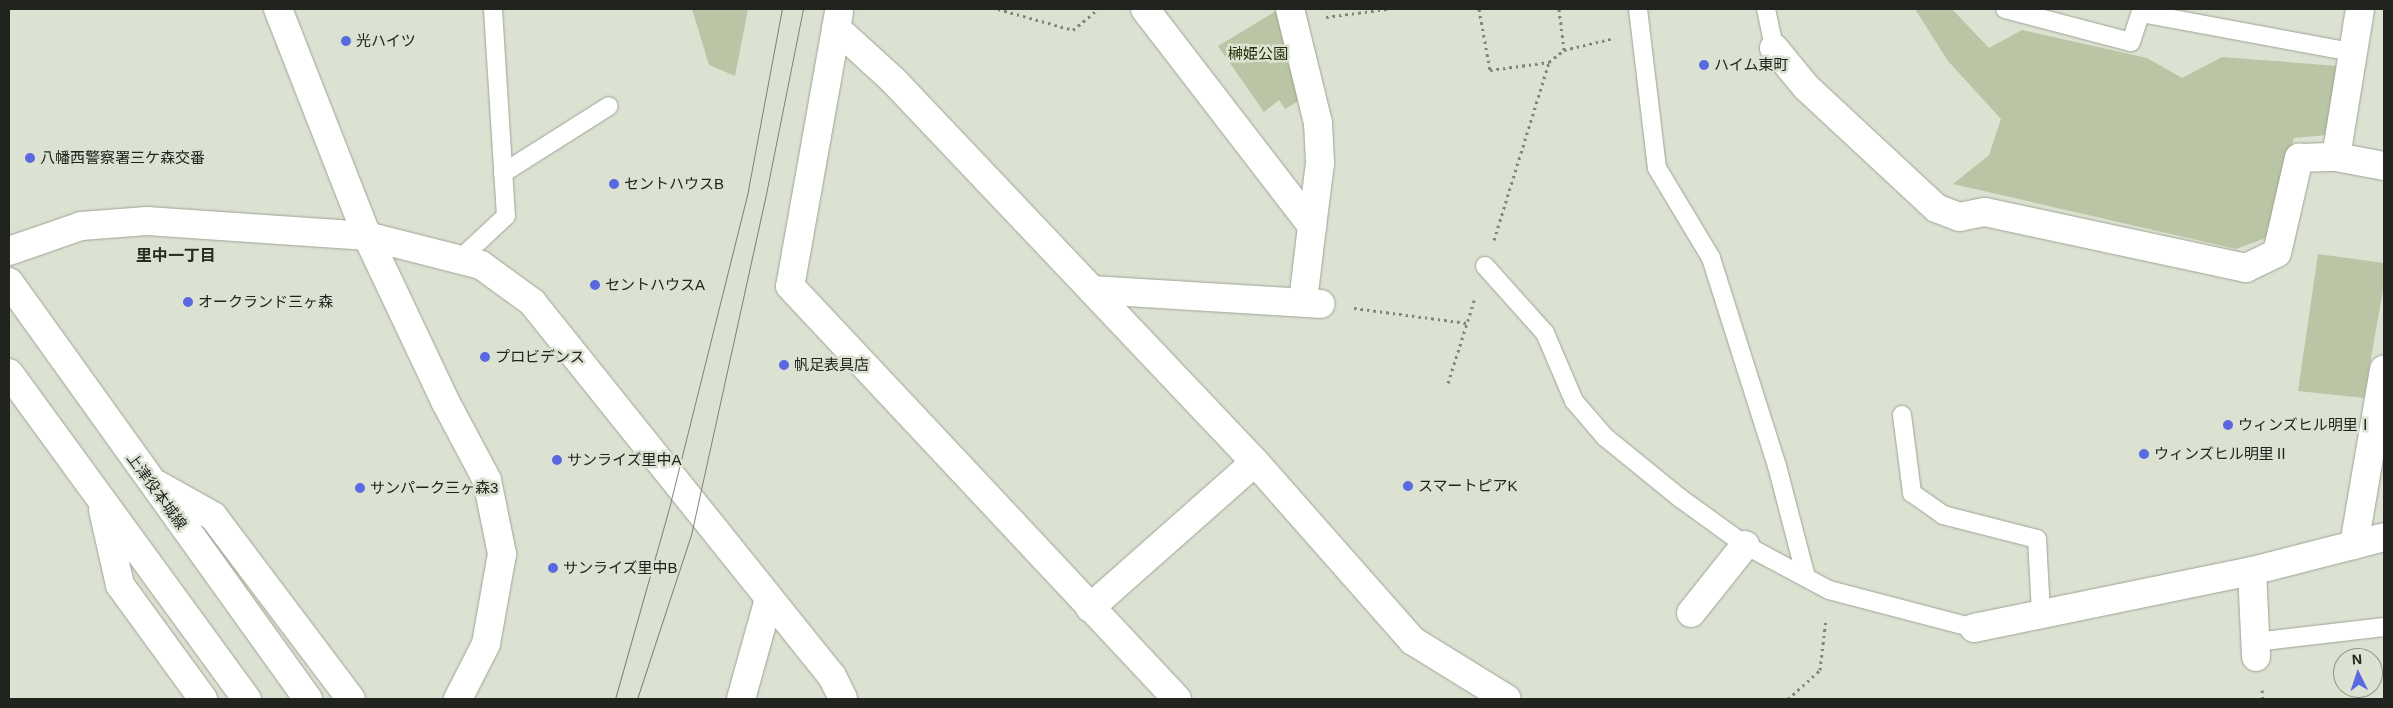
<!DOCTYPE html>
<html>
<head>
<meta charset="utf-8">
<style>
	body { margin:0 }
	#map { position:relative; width:2393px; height:708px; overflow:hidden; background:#dce2d2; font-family:Helvetica,"Noto Sans JP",sans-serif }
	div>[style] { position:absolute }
	.green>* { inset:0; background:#b9c5a4 }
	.path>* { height:3px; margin-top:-1.5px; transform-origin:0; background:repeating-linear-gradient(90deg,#81867b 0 2.5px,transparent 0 6.5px) }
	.roads { filter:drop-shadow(0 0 1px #9ea394) drop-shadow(0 0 1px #9ea394) }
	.service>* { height:18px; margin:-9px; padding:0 9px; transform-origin:9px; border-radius:9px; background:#fff }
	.minor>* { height:28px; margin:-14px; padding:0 14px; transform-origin:14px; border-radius:14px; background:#fff }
	.tertiary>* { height:28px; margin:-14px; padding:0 14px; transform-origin:14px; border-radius:14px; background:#fff }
	.tram>* { height:1px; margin:-0.5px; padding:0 0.5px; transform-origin:0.5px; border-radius:0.5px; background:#7c8076 }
	.dots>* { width:14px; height:14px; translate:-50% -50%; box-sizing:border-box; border:2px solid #dce2d2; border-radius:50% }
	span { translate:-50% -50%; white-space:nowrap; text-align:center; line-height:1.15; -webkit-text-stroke:5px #dce2d2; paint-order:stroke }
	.poi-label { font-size:15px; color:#21241e }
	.left { translate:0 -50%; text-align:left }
	.park-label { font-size:15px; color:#232e06 }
	.street-label { font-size:15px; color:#21241e }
	.neighbourhood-label { font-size:16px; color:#282d21; font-weight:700 }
	.frame { position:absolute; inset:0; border:10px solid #21241e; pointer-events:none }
	.north { position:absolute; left:2333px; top:648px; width:50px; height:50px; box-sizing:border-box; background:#dce2d2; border:1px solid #91968a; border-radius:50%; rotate:356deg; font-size:14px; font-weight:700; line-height:20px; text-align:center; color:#21241e }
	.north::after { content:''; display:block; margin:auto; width:18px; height:22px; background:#5a69e0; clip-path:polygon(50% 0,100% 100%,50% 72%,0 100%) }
</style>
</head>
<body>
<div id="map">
	<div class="green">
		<i style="clip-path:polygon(692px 9px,748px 9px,735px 76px,709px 65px)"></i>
		<i style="clip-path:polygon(1915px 9px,1952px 9px,1989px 48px,2022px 30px,2147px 58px,2182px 78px,2222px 57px,2338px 66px,2326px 135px,2294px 138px,2266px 238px,2236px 249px,1953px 184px,1989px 155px,2001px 119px,1948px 61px)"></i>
		<i style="clip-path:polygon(1276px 11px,1300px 100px,1285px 109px,1279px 100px,1264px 112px,1218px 46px)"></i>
		<i style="clip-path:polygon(2318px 254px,2384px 263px,2384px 284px,2364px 398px,2298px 391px)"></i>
	</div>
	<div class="path">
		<i style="left:998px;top:9px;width:78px;rotate:15.6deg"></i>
		<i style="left:1073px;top:30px;width:33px;rotate:-40deg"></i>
		<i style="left:1479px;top:9px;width:62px;rotate:79.8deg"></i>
		<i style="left:1490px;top:70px;width:60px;rotate:-7.7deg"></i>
		<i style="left:1559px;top:9px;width:41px;rotate:83deg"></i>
		<i style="left:1326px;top:17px;width:63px;rotate:-7.4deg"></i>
		<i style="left:1494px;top:240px;width:186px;rotate:-72.8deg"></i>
		<i style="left:1549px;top:62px;width:19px;rotate:-39deg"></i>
		<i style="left:1564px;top:50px;width:51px;rotate:-13.5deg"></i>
		<i style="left:1354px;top:308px;width:114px;rotate:7.6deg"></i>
		<i style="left:1448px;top:383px;width:89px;rotate:-72.4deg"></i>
		<i style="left:2262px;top:690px;width:9px;rotate:84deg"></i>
		<i style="left:1788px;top:699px;width:43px;rotate:-42.2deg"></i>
		<i style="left:1820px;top:670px;width:52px;rotate:-83.4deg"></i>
	</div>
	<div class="roads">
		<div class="service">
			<i style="left:1638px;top:9px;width:160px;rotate:83.2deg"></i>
			<i style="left:1657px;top:168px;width:105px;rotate:59deg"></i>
			<i style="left:1711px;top:258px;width:218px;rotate:72.4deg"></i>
			<i style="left:1777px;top:466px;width:115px;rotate:75.4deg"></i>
			<i style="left:1766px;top:9px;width:40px;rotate:78deg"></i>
			<i style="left:2005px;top:9px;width:130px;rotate:14.7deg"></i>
			<i style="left:2131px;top:42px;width:35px;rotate:-72deg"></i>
			<i style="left:2141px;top:13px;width:214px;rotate:10.5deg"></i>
			<i style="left:503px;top:173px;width:125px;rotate:-32.3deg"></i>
			<i style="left:459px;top:260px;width:64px;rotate:-43.1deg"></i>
			<i style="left:506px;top:216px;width:207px;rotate:-93.6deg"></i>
			<i style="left:1485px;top:266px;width:90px;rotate:48.2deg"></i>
			<i style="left:1545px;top:333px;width:74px;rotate:66.9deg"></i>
			<i style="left:1574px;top:401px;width:48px;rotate:49.3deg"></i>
			<i style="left:1605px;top:437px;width:97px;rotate:39.1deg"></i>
			<i style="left:1680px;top:498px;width:80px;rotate:35.9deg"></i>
			<i style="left:1745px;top:545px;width:95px;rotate:28.2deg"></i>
			<i style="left:1829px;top:590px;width:150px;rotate:14.7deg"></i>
			<i style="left:1902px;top:415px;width:79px;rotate:82.7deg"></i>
			<i style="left:1912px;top:493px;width:38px;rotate:35deg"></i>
			<i style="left:1943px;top:515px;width:97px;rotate:14.3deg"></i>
			<i style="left:2037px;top:539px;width:74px;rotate:86.9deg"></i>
			<i style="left:2255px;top:642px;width:130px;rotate:-6.6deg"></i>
		</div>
		<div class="minor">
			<i style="left:278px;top:9px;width:244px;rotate:68.6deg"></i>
			<i style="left:367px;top:236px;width:183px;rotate:64.7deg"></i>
			<i style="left:445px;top:401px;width:89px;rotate:62deg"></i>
			<i style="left:487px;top:480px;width:76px;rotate:78.5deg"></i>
			<i style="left:502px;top:554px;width:91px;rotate:100.1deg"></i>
			<i style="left:486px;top:644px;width:62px;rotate:117deg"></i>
			<i style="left:1145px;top:9px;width:274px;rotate:52.4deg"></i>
			<i style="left:1312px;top:226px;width:77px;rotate:96.8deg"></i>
			<i style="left:1290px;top:9px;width:117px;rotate:76.2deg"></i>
			<i style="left:1318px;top:123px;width:40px;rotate:87.1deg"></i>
			<i style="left:1320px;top:163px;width:64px;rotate:97.2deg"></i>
			<i style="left:2360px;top:9px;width:150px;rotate:99.2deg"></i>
			<i style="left:2336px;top:157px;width:49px;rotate:10.6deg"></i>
			<i style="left:839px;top:12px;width:278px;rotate:100.1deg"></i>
			<i style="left:790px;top:286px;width:566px;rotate:46.86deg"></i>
			<i style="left:836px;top:28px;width:77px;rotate:42.4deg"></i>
			<i style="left:893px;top:80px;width:526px;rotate:46.54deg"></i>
			<i style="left:1255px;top:462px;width:239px;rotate:48.6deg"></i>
			<i style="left:1413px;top:641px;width:110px;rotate:31.7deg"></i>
			<i style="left:1774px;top:48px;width:50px;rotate:50.6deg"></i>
			<i style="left:1806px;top:87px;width:178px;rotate:42.9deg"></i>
			<i style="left:1936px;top:208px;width:25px;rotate:21deg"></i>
			<i style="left:1959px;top:217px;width:26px;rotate:-11deg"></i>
			<i style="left:1985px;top:212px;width:267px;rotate:12.1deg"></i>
			<i style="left:2246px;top:268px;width:34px;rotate:-26deg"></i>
			<i style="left:2277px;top:253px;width:98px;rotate:-77deg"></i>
			<i style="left:2299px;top:158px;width:37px;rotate:-2deg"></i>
			<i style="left:9px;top:251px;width:76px;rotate:-19.1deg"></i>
			<i style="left:81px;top:226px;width:66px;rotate:-4.3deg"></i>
			<i style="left:147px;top:221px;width:221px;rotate:3.9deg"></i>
			<i style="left:367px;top:236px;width:118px;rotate:14.3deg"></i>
			<i style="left:481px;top:265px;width:63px;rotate:36deg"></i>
			<i style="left:532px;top:302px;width:479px;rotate:51.3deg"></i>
			<i style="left:832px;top:676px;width:25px;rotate:64deg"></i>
			<i style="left:1093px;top:290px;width:228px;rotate:3.5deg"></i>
			<i style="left:2354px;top:545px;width:178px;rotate:-80.3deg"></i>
			<i style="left:2252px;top:571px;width:86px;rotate:87.3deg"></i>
			<i style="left:1090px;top:608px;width:220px;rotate:-41.5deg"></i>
			<i style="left:1691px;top:613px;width:87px;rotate:-51.5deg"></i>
			<i style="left:1974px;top:628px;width:284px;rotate:-11.6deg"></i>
			<i style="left:2252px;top:571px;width:136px;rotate:-14.4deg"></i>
			<i style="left:741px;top:699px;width:104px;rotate:-74.4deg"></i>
		</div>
		<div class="tertiary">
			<i style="left:9px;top:282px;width:513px;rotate:54.36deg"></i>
			<i style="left:9px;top:373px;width:404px;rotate:53.9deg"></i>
			<i style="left:156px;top:484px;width:65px;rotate:29.3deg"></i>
			<i style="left:213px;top:516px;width:229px;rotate:53deg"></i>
			<i style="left:103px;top:510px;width:77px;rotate:77.2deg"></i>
			<i style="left:120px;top:585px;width:141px;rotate:53.9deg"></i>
		</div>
	</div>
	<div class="tram">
		<i style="left:615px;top:699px;width:194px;rotate:-74.2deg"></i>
		<i style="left:668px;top:512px;width:332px;rotate:-76deg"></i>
		<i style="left:748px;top:190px;width:184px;rotate:-79.4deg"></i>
		<i style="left:637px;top:699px;width:173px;rotate:-71.8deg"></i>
		<i style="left:691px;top:535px;width:344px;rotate:-77.6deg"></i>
		<i style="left:765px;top:199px;width:194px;rotate:-78.7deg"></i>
	</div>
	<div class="dots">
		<i style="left:346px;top:41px;background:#5a69e0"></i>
		<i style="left:1704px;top:65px;background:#5a69e0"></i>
		<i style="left:30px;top:158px;background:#5a69e0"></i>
		<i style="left:614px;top:184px;background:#5a69e0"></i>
		<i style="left:595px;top:285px;background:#5a69e0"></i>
		<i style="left:188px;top:302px;background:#5a69e0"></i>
		<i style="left:485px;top:357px;background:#5a69e0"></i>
		<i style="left:784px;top:365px;background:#5a69e0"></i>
		<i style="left:2228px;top:425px;background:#5a69e0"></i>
		<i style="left:2144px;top:454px;background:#5a69e0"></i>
		<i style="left:557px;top:460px;background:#5a69e0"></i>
		<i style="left:1408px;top:486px;background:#5a69e0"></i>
		<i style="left:360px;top:488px;background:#5a69e0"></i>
		<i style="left:553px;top:568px;background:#5a69e0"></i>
	</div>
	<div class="poi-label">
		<span class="left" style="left:356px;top:41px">光ハイツ</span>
		<span class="left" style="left:1714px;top:65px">ハイム東町</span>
		<span class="left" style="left:40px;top:158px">八幡西警察署三ケ森交番</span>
		<span class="left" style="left:624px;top:184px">セントハウスB</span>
		<span class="left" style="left:605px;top:285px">セントハウスA</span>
		<span class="left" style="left:198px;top:302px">オークランド三ヶ森</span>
		<span class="left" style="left:495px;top:357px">プロビデンス</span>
		<span class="left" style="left:794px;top:365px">帆足表具店</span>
		<span class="left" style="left:2238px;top:425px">ウィンズヒル明里Ⅰ</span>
		<span class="left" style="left:2154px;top:454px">ウィンズヒル明里Ⅱ</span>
		<span class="left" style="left:567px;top:460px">サンライズ里中A</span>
		<span class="left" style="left:1418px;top:486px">スマートピアK</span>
		<span class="left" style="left:370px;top:488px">サンパーク三ヶ森3</span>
		<span class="left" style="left:563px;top:568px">サンライズ里中B</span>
	</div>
	<div class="park-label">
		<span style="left:1258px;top:54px">榊姫公園</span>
	</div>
	<div class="street-label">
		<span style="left:157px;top:491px;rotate:54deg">上津役本城線</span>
	</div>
	<div class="neighbourhood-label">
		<span style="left:176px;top:256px">里中一丁目</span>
	</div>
	<div class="frame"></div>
	<div class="north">N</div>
</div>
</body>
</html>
